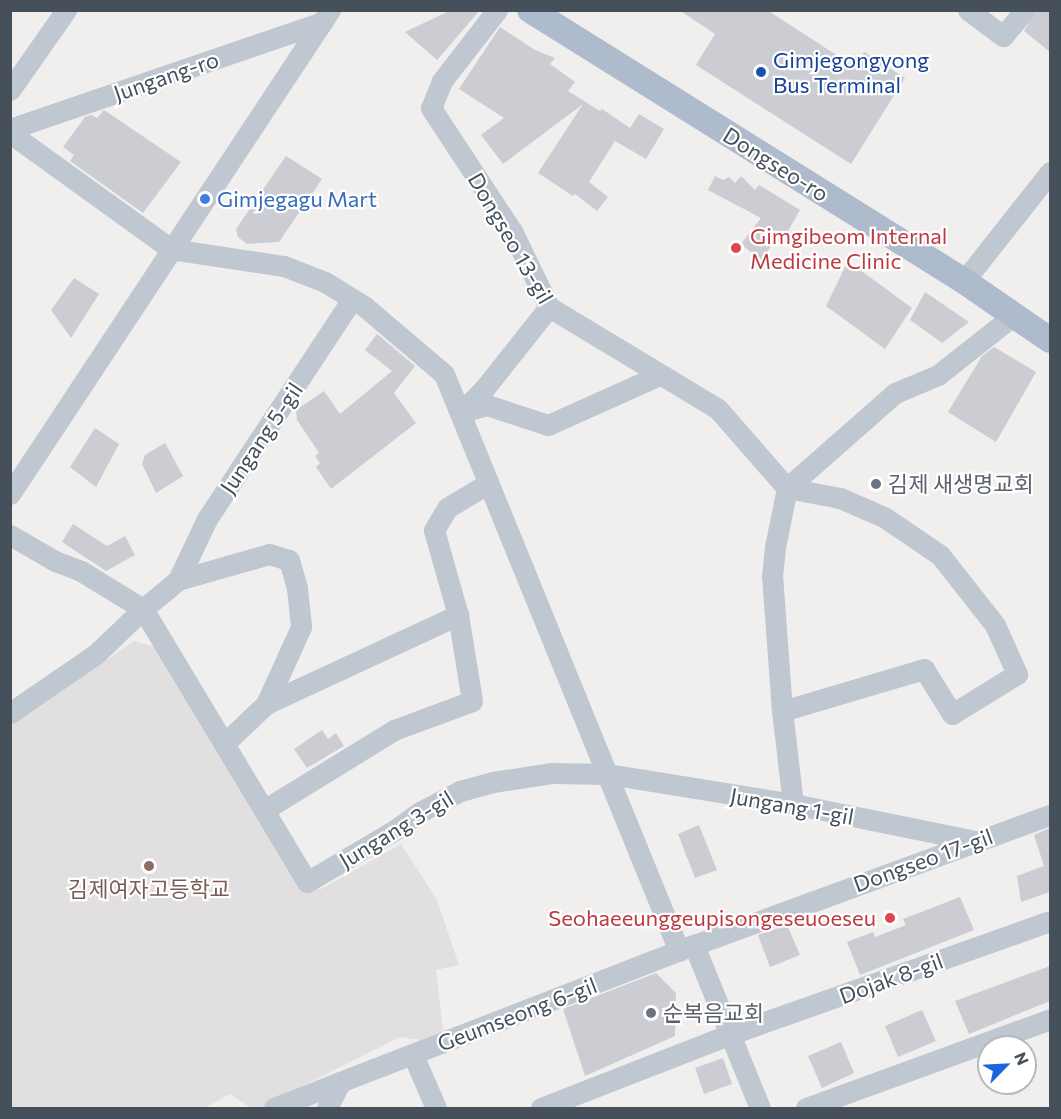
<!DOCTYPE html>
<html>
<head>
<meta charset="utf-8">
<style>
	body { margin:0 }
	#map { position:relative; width:1061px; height:1119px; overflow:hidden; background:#f1eeee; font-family:Commissioner,"Noto Sans KR",sans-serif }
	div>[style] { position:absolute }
	.education>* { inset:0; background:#e2dfe0 }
	.building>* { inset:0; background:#cbcdd3 }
	.minor>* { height:21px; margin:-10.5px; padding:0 10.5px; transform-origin:10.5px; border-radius:10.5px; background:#bfc7d0 }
	.major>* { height:26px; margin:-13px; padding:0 13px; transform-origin:13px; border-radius:13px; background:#aebbcd }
	.dots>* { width:16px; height:16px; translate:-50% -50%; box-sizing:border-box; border:3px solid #fff; border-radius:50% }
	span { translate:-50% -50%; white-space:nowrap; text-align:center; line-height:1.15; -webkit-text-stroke:4.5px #fff; paint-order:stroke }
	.transit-label { font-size:22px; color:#164399 }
	.left { translate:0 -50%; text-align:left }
	.street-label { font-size:22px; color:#46505b }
	.shop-label { font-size:22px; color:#366cbe }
	.health-label { font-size:22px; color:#be3a42 }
	.right { translate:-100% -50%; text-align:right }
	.worship-label { font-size:22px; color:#5b616d }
	.education-label { font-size:22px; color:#785e54 }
	.frame { position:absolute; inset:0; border:12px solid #46505b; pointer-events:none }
	.north { position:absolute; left:977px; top:1035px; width:60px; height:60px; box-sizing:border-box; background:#fff; border:2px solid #b5b9bd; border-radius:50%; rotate:66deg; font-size:16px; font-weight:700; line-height:24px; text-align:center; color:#46505b }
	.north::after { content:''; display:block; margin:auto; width:21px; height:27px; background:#1c63dd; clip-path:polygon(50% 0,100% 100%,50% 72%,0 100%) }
</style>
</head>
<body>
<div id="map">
	<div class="education">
		<i style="clip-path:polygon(134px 641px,156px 647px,300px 887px,321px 889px,401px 844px,437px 900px,459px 965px,436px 970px,443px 1031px,420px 1040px,400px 1037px,259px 1108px,251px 1108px,230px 1094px,204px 1108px,11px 1108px,10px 726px)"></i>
	</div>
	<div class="building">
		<i style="clip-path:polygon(451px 10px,480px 10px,437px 60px,405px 32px)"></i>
		<i style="clip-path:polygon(679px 10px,767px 10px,855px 67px,864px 52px,905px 78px,851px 164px,696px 65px,715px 34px)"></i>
		<i style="clip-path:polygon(1037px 10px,1050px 10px,1050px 52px,1024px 31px)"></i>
		<i style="clip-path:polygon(500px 27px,535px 50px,555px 58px,550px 64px,575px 82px,568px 91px,600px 111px,602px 109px,630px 128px,639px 114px,664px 129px,646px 159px,615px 141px,589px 182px,608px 197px,597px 211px,575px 194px,573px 196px,538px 173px,583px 104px,503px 164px,481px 135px,504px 118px,459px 89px)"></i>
		<i style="clip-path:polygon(104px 110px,181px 162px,143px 213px,70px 161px,74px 155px,63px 147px,85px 117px,91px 115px,97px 118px)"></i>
		<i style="clip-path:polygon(286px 156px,322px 179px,279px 242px,247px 244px,238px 237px,236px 229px)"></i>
		<i style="clip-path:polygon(715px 176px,723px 180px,729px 177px,735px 183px,741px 176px,755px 190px,759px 185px,800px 210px,787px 233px,783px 230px,761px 260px,741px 244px,761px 218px,708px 190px)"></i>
		<i style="clip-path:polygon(848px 261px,912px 308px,885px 349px,826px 306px)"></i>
		<i style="clip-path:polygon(74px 278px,99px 294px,71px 338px,51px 310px)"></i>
		<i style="clip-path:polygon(925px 292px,969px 322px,942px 343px,910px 320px)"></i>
		<i style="clip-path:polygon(377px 334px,415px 366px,394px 393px,416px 423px,331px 489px,316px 467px,320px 463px,315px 456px,319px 453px,297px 420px,296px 410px,324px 391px,340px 414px,392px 371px,365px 350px)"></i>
		<i style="clip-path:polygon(994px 347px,1036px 372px,996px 442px,948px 412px,982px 356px)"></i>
		<i style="clip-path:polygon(95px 428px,119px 444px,96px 487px,70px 467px)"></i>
		<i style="clip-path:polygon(165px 443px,183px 476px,156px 493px,142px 464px,145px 455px)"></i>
		<i style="clip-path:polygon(73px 524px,107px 546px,125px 536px,135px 555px,106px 571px,62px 542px)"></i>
		<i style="clip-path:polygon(322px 730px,328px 739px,336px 733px,344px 746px,307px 768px,294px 749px)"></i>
		<i style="clip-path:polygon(699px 825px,717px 870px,695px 878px,678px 834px)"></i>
		<i style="clip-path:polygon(1050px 828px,1050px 892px,1021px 902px,1017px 876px,1044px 866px,1034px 835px)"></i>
		<i style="clip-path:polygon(960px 897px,974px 930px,860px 975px,847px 942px,873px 932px,875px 937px,906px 925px,903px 919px)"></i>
		<i style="clip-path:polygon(787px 925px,800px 955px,770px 967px,758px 935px)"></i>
		<i style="clip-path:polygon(1050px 966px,1050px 1001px,969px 1034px,955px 1001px)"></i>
		<i style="clip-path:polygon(656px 973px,676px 993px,675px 1036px,585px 1076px,563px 1009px)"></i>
		<i style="clip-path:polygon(922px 1010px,936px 1041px,898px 1057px,885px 1026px)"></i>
		<i style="clip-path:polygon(841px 1042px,854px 1073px,822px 1088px,808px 1056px)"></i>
		<i style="clip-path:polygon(723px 1058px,732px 1084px,704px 1094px,695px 1068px)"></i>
	</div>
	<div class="minor">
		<i style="left:497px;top:10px;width:90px;rotate:127.8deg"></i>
		<i style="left:442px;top:81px;width:29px;rotate:112deg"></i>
		<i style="left:431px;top:108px;width:149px;rotate:56.7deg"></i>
		<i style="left:513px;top:233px;width:82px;rotate:64.1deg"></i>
		<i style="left:549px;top:307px;width:197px;rotate:31.1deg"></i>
		<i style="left:718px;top:409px;width:105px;rotate:48.9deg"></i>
		<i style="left:787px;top:488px;width:54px;rotate:10.7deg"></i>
		<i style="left:840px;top:498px;width:48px;rotate:23.4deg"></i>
		<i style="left:884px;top:517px;width:68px;rotate:34.2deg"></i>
		<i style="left:940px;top:555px;width:89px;rotate:51.8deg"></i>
		<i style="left:995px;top:625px;width:54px;rotate:65.8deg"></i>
		<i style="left:1017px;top:674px;width:76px;rotate:148.4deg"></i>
		<i style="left:952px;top:714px;width:53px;rotate:-121.9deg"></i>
		<i style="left:924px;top:669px;width:148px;rotate:163.5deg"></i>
		<i style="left:968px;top:10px;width:44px;rotate:36.6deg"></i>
		<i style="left:1003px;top:36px;width:34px;rotate:-50deg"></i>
		<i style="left:10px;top:90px;width:98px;rotate:-55deg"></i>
		<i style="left:10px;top:129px;width:330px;rotate:-18.9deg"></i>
		<i style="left:10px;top:133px;width:198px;rotate:35.8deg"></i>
		<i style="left:171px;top:249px;width:114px;rotate:8.6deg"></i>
		<i style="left:284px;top:266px;width:44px;rotate:21.3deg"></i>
		<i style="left:325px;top:282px;width:46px;rotate:31.6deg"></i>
		<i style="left:364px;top:306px;width:105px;rotate:40.4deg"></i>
		<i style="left:444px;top:374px;width:623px;rotate:67.84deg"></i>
		<i style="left:964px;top:281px;width:139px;rotate:-51.7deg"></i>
		<i style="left:462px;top:411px;width:31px;rotate:-45deg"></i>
		<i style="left:484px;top:389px;width:105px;rotate:-51.6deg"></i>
		<i style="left:462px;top:412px;width:26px;rotate:-16deg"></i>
		<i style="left:487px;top:405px;width:64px;rotate:18.2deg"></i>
		<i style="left:548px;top:425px;width:123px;rotate:-24.1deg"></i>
		<i style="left:10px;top:494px;width:580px;rotate:-56.53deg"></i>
		<i style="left:10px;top:535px;width:52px;rotate:30deg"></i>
		<i style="left:55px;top:561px;width:28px;rotate:21deg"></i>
		<i style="left:81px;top:571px;width:73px;rotate:31.5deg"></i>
		<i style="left:143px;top:609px;width:318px;rotate:59deg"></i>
		<i style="left:307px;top:882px;width:102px;rotate:-30.6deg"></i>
		<i style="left:395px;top:830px;width:31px;rotate:-36deg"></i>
		<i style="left:420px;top:812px;width:45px;rotate:-27.7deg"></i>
		<i style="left:460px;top:791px;width:34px;rotate:-15deg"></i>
		<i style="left:493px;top:782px;width:60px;rotate:-8.7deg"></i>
		<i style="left:552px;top:773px;width:56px;rotate:1deg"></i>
		<i style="left:608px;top:774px;width:187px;rotate:9.2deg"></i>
		<i style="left:793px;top:804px;width:186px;rotate:11.5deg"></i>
		<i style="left:178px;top:580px;width:95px;rotate:-15.9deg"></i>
		<i style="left:269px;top:554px;width:21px;rotate:17deg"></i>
		<i style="left:289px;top:560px;width:29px;rotate:74deg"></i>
		<i style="left:297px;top:588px;width:39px;rotate:84deg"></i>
		<i style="left:301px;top:627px;width:85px;rotate:114.4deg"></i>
		<i style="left:266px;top:704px;width:58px;rotate:136.4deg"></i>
		<i style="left:266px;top:704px;width:212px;rotate:-24.9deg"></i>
		<i style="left:10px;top:713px;width:104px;rotate:-34.5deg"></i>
		<i style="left:96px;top:654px;width:65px;rotate:-43.8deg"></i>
		<i style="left:143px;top:609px;width:45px;rotate:-39.6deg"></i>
		<i style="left:178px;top:580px;width:68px;rotate:-64.6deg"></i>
		<i style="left:207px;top:519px;width:263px;rotate:-56.6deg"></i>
		<i style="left:793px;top:804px;width:94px;rotate:-96.7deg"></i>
		<i style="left:782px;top:711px;width:135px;rotate:-94.2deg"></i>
		<i style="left:772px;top:576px;width:29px;rotate:-84deg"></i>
		<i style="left:775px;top:547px;width:60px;rotate:-78.5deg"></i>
		<i style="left:787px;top:488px;width:144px;rotate:-41.3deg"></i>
		<i style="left:895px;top:393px;width:47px;rotate:-22.7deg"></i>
		<i style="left:938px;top:375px;width:97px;rotate:-38.3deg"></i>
		<i style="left:264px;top:810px;width:153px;rotate:-31.6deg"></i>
		<i style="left:394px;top:730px;width:83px;rotate:-20.4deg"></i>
		<i style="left:472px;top:701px;width:87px;rotate:-99.2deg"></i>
		<i style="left:458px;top:615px;width:88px;rotate:-105.8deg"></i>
		<i style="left:434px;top:530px;width:26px;rotate:-59deg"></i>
		<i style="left:447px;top:508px;width:47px;rotate:-31deg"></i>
		<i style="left:694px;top:945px;width:176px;rotate:68deg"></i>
		<i style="left:413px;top:1055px;width:58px;rotate:66.5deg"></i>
		<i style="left:274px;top:1108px;width:71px;rotate:-21.5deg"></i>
		<i style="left:327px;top:1108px;width:29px;rotate:-63deg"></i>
		<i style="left:340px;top:1082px;width:380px;rotate:-21.2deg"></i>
		<i style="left:694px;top:945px;width:379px;rotate:-20.1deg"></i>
		<i style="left:541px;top:1108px;width:204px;rotate:-21.3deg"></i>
		<i style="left:731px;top:1034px;width:338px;rotate:-19.5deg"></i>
		<i style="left:806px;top:1108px;width:260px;rotate:-20deg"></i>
	</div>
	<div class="major">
		<i style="left:530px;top:10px;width:512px;rotate:31.98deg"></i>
		<i style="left:964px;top:281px;width:104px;rotate:34.5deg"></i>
	</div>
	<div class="dots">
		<i style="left:761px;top:72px;background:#1a4fb4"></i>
		<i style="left:205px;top:199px;background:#3f7fe0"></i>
		<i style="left:736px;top:248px;background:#e0444e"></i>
		<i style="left:876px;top:484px;background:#6b7280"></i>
		<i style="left:149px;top:866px;background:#8d6e63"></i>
		<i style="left:890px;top:918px;background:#e0444e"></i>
		<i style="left:651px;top:1013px;background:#6b7280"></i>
	</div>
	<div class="transit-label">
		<span class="left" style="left:773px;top:72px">Gimjegongyong<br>Bus Terminal</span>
	</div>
	<div class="street-label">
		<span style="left:166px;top:76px;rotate:-19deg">Jungang-ro</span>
		<span style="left:776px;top:164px;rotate:32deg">Dongseo-ro</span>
		<span style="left:511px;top:238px;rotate:60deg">Dongseo 13-gil</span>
		<span style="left:261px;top:438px;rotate:-56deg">Jungang 5-gil</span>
		<span style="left:792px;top:806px;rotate:10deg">Jungang 1-gil</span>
		<span style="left:396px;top:829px;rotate:-31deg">Jungang 3-gil</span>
		<span style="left:923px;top:860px;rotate:-20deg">Dongseo 17-gil</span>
		<span style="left:891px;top:978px;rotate:-20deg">Dojak 8-gil</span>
		<span style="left:517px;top:1014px;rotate:-21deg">Geumseong 6-gil</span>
	</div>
	<div class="shop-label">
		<span class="left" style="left:217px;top:199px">Gimjegagu Mart</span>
	</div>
	<div class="health-label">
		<span class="left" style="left:750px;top:248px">Gimgibeom Internal<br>Medicine Clinic</span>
		<span class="right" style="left:876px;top:918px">Seohaeeunggeupisongeseuoeseu</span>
	</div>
	<div class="worship-label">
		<span class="left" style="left:888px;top:484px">김제 새생명교회</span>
		<span class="left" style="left:663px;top:1013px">순복음교회</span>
	</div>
	<div class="education-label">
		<span style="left:149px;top:889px">김제여자고등학교</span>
	</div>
	<div class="frame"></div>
	<div class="north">N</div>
</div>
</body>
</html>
